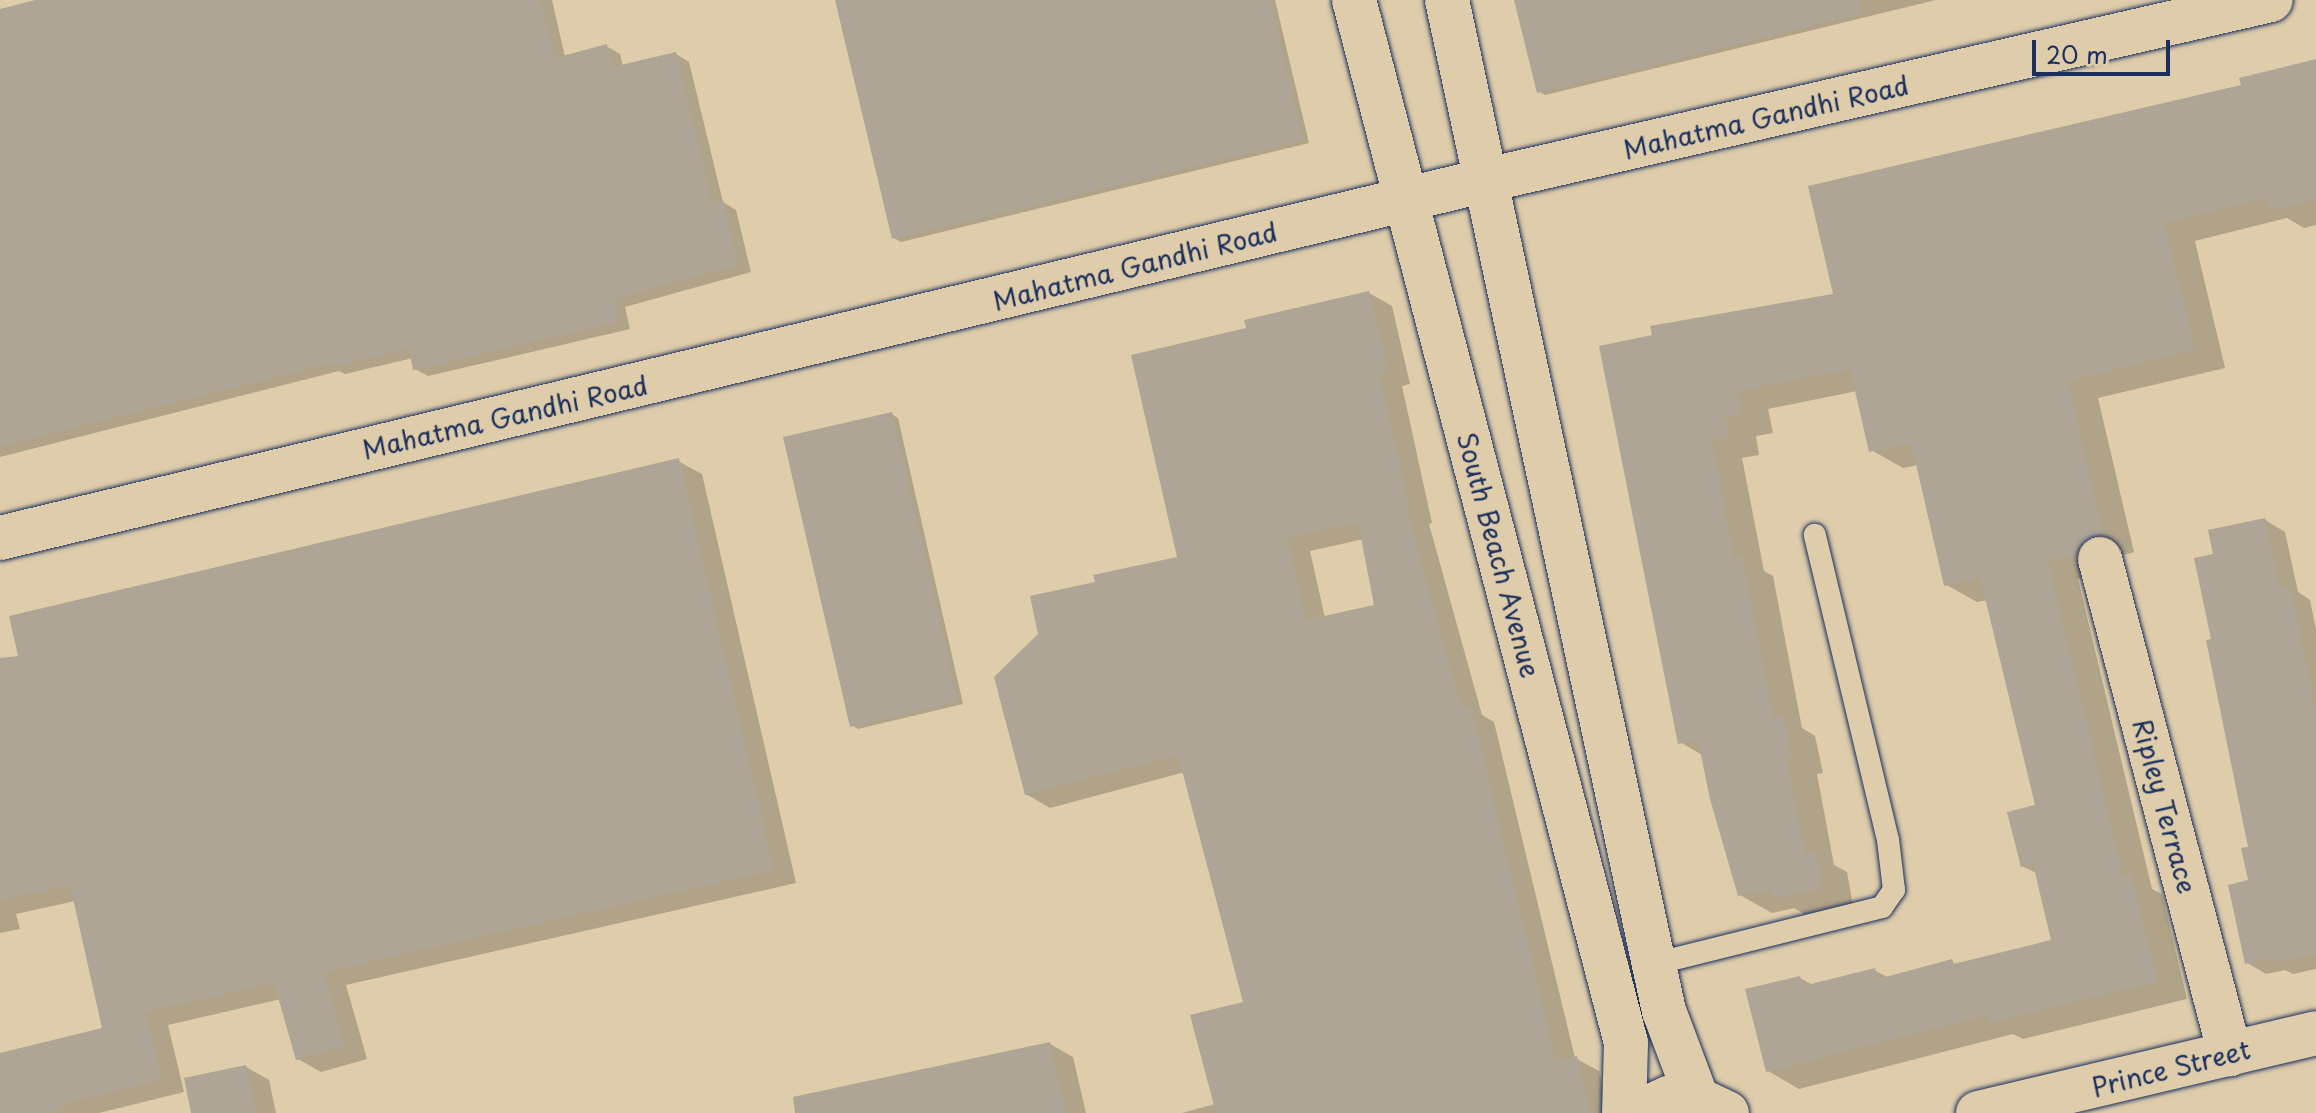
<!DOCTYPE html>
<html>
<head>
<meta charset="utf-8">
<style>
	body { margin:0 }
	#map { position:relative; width:2316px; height:1113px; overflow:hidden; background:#deccaa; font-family:"Playpen Sans",sans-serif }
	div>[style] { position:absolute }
	.shadow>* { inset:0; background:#0003 }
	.building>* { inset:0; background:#aea597 }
	.roads { filter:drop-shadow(0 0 2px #1b2f5e) drop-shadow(0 0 2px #1b2f5e) }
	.lane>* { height:22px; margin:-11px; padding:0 11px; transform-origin:11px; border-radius:11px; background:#deccaa }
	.street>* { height:44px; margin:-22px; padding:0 22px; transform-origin:22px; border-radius:22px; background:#deccaa }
	.secondary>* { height:44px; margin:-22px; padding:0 22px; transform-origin:22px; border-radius:22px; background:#deccaa }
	span { translate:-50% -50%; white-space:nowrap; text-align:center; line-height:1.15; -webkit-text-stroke:6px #deccaa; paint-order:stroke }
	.street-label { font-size:26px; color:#1b2f5e }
	.scale { position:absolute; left:2032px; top:40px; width:138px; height:36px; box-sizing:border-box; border:4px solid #1b2f5e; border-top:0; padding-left:10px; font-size:24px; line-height:28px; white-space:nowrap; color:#1b2f5e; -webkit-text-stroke:6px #deccaa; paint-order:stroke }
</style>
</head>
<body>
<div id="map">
	<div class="shadow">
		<i style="clip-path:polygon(43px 0,552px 0,565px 57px,606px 46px,620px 54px,623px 67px,676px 54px,689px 62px,723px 202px,736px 210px,751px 272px,625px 307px,630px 329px,428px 376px,415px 369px,413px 358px,345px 374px,339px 371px,0 457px,0 11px)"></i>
		<i style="clip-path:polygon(837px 0,1275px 0,1309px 143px,901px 242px,894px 238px)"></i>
		<i style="clip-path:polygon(1516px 0,1936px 0,1545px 95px,1538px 91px)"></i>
		<i style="clip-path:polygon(2316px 61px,2316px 225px,2304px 228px,2287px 218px,2195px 241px,2225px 368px,2098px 398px,2134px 552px,2114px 558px,2107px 572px,2078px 579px,2152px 889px,2162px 894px,2187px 999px,2023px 1039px,2013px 1034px,1799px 1089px,1768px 1071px,1800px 978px,1814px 986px,1874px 970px,1889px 978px,2053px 942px,2036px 873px,2022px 866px,2037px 806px,1988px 600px,1977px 602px,1945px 584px,1918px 465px,1903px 468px,1871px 450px,1857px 391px,1768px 409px,1773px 433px,1756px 436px,1759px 455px,1742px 458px,1764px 571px,1773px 576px,1802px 728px,1815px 736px,1823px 773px,1817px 774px,1834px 865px,1847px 872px,1853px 906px,1806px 915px,1794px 908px,1772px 913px,1740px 895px,1704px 756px,1680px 742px,1602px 347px,1835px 295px,2243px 86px)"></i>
		<i style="clip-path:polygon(evenodd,1369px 293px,1392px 306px,1410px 384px,1402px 386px,1432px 523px,1429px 524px,1482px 715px,1494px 722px,1575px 1058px,1599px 1071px,1609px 1113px,1182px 1113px,1215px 1104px,1245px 1003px,1185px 772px,1050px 808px,1026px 794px,1097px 584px,1180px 559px,1248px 329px,1369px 293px,1364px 539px,1377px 606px,1325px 618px,1310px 551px,1364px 539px)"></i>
		<i style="clip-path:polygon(891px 414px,898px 418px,963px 704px,858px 729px,852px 725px)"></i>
		<i style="clip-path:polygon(678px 461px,702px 474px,796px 883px,346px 985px,367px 1059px,321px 1072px,298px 1059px,281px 999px,168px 1025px,184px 1092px,99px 1113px,0 1113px,0 1056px,104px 1029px,75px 901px,16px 914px,20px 929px,0 933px,0 686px)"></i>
		<i style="clip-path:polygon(2265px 520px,2285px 532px,2298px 592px,2310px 600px,2316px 629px,2316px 969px,2293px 974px,2285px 970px,2266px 974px,2246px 962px,2251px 848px,2213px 640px)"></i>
		<i style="clip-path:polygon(1050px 1044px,1073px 1057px,1086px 1113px,840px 1113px)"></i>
		<i style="clip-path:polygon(246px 1067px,269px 1080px,276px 1113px,193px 1113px)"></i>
	</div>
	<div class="building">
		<i style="clip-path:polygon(35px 0,541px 0,555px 58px,607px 44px,612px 67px,676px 52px,712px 203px,723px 200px,738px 265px,613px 299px,618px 322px,413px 370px,409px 349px,330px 367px,329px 363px,0 447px,0 9px)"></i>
		<i style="clip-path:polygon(835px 0,1270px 0,1303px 140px,892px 239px)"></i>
		<i style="clip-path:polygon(1514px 0,1858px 0,1860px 14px,1537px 93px)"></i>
		<i style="clip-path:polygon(2316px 59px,2316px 200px,2271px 211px,2268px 198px,2164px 224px,2195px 350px,2068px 381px,2103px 535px,2083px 541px,2076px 555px,2048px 561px,2123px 876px,2131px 874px,2157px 982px,1990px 1023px,1988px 1015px,1766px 1072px,1745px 989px,1800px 976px,1803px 986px,1875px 968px,1878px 979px,1952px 959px,1954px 964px,2051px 940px,2033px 864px,2021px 867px,2007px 812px,2035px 805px,1980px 577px,1944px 586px,1911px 442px,1869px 452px,1850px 369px,1737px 391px,1743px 415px,1725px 419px,1729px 437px,1712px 441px,1734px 558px,1742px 556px,1773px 718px,1784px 716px,1792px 756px,1786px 757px,1805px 854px,1816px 852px,1823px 888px,1773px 899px,1771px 889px,1738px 896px,1710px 799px,1698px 740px,1678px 744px,1599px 346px,1652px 335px,1650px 326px,1833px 294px,1808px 186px,2241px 85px,2239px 78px)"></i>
		<i style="clip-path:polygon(evenodd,1369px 291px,1388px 371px,1379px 373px,1410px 510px,1407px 511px,1461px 707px,1471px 707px,1556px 1061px,1577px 1056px,1590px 1113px,1216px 1113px,1190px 1015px,1243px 1002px,1178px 755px,1025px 795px,994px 677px,1038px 634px,1030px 596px,1095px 582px,1093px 575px,1177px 557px,1131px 355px,1246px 328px,1244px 320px,1369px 291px,1358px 522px,1374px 605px,1306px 620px,1288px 538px,1358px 522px)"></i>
		<i style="clip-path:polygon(892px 412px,958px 701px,850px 727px,783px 437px)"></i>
		<i style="clip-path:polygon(679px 458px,774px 870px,324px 972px,344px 1046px,296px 1060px,274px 983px,145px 1012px,162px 1079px,65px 1103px,53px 1113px,0 1113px,0 1053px,102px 1028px,70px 885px,0 900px,0 658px,18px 656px,9px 616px)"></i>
		<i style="clip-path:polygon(2265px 518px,2280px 588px,2290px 586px,2316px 710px,2316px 954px,2271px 963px,2271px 958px,2245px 964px,2228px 885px,2248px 880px,2241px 848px,2248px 847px,2206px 640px,2211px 639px,2194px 558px,2213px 554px,2208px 530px)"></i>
		<i style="clip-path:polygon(1050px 1042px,1066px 1113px,795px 1113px,793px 1097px)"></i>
		<i style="clip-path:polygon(246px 1065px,256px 1113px,191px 1113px,184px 1078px)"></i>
	</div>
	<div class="roads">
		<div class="lane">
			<i style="left:1654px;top:964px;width:235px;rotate:-14deg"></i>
			<i style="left:1882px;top:907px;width:21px;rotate:-55deg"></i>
			<i style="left:1894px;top:890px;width:50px;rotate:-96.8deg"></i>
			<i style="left:1888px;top:840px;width:314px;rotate:-103.5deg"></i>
		</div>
		<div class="street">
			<i style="left:2100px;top:559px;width:512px;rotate:75.28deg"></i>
			<i style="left:1978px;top:1113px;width:347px;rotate:-13.3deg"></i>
		</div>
		<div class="secondary">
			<i style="left:1354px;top:0;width:1078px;rotate:75.38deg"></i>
			<i style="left:1626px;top:1043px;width:70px;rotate:91.6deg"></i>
			<i style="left:1447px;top:0;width:1034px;rotate:77.89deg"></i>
			<i style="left:1664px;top:1011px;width:94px;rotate:69.4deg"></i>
			<i style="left:0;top:538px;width:1529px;rotate:-13.54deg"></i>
			<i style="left:1487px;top:180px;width:804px;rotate:-12.93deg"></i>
			<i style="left:1635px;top:1113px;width:36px;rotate:-24deg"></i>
			<i style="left:1668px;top:1098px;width:29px;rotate:2deg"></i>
			<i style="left:1697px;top:1099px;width:33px;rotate:25deg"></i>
		</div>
	</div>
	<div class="street-label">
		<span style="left:1766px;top:117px;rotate:-13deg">Mahatma Gandhi Road</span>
		<span style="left:1135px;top:266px;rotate:-14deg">Mahatma Gandhi Road</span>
		<span style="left:505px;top:417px;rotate:-13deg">Mahatma Gandhi Road</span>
		<span style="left:1499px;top:555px;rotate:75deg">South Beach Avenue</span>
		<span style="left:2165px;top:806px;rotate:75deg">Ripley Terrace</span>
		<span style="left:2171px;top:1068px;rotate:-14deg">Prince Street</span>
	</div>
	<div class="scale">20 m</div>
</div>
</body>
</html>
